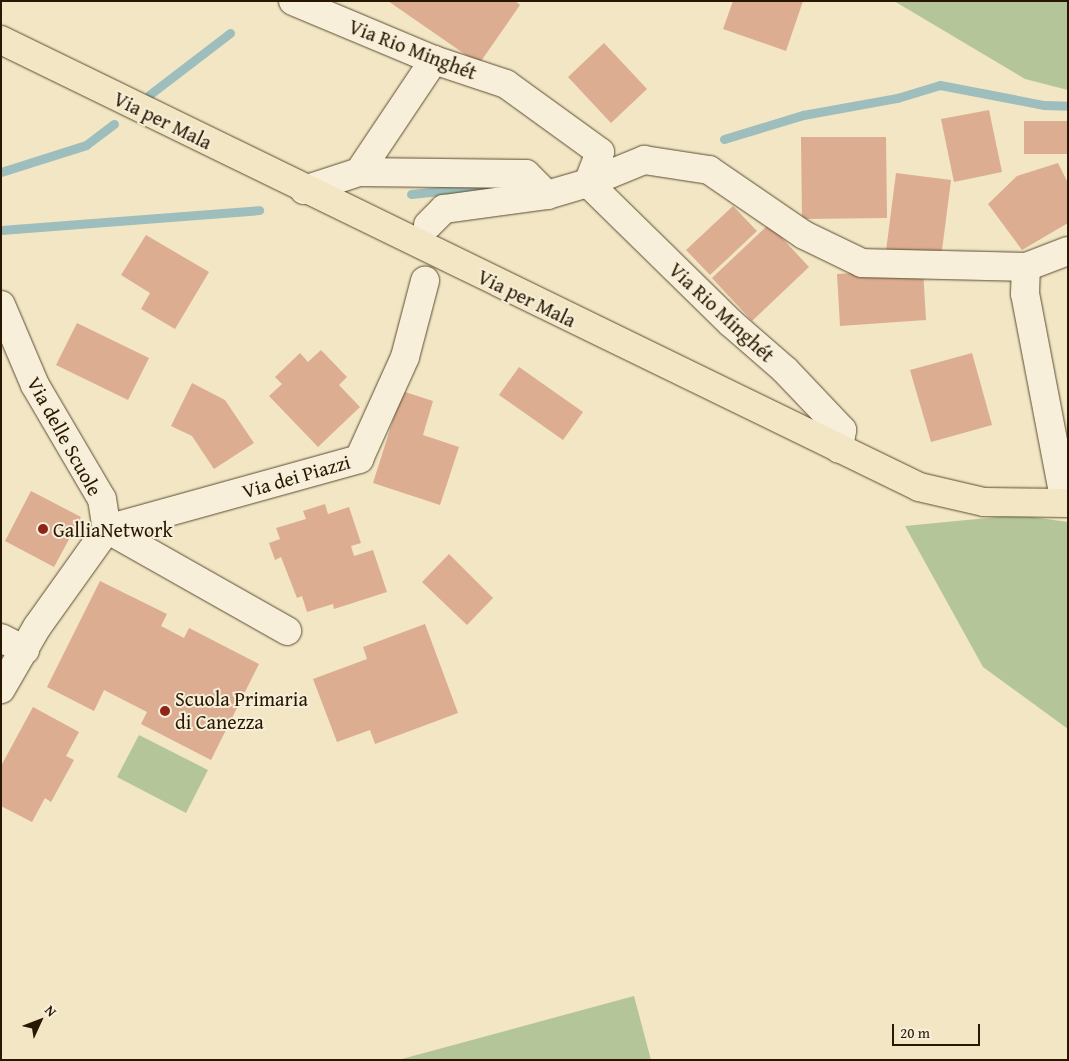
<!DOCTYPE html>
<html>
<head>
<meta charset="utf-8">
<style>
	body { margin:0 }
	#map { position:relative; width:1069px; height:1061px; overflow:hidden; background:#f2e6c4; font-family:"Gentium Book Plus",serif }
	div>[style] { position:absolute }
	.green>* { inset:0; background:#b4c699 }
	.stream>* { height:9px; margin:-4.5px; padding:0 4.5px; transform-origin:4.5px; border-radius:4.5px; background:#9dbebc }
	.building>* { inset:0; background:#dcad90 }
	.roads { filter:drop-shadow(0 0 1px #5b4c32) drop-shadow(0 0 1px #5b4c32) }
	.minor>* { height:28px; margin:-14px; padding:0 14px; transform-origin:14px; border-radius:14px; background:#f7efd9 }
	.major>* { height:28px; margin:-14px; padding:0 14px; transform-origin:14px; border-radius:14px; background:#f2e6c4 }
	.dots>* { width:14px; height:14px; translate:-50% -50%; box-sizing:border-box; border:2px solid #f7efd9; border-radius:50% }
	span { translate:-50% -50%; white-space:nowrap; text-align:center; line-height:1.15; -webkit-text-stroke:4px #f7efd9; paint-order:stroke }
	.street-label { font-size:20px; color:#291801 }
	.poi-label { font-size:20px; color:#291801 }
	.left { translate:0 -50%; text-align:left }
	.frame { position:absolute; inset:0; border:2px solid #291801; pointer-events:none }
	.north { position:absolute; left:15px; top:996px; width:50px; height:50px; -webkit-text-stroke:4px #f7efd9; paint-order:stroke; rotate:47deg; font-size:14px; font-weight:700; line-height:20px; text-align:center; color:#291801 }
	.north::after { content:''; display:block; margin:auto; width:18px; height:22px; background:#291801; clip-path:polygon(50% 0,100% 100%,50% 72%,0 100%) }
	.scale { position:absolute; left:892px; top:1024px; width:88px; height:22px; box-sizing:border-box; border:2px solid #291801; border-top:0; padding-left:6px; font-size:15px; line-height:18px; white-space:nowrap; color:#291801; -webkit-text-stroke:4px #f7efd9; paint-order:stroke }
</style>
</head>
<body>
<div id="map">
	<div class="green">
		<i style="clip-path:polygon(894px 1px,1068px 1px,1068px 90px,1025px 79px)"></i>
		<i style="clip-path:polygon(1018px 515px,1068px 522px,1068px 729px,983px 667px,905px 526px)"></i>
		<i style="clip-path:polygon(139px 735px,208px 770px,186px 813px,117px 777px)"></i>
		<i style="clip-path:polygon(634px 996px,651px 1060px,398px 1060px)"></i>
	</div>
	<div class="stream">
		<i style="left:149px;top:95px;width:102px;rotate:-37.4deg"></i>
		<i style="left:724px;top:139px;width:83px;rotate:-16.9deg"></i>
		<i style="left:803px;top:115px;width:96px;rotate:-10.3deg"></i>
		<i style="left:897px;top:98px;width:45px;rotate:-16.8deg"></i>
		<i style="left:940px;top:85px;width:106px;rotate:10.9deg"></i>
		<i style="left:1044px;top:105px;width:24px;rotate:2deg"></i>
		<i style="left:1px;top:172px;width:89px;rotate:-17.6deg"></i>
		<i style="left:86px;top:145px;width:35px;rotate:-37deg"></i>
		<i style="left:411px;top:194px;width:78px;rotate:-5.9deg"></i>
		<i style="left:1px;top:230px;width:259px;rotate:-4.4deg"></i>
	</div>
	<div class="building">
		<i style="clip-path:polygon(388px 1px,515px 1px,520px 5px,479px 64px)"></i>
		<i style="clip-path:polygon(733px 1px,803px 1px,786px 51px,723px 29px)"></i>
		<i style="clip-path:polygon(604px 43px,647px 89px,611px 123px,568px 77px)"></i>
		<i style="clip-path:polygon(989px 110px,1002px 172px,954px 182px,941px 119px)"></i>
		<i style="clip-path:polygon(1024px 121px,1068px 121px,1068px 154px,1024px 154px)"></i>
		<i style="clip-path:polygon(801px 137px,886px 137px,887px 218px,802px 219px)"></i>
		<i style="clip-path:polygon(1058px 163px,1068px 183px,1068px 223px,1022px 250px,988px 204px,1017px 176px)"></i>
		<i style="clip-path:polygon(896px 173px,951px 180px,941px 258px,886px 251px)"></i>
		<i style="clip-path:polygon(733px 206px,757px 231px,710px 275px,686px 250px)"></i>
		<i style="clip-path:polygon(769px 224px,809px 267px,752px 321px,712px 278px)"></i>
		<i style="clip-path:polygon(146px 235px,209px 272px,175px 329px,141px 309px,150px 293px,121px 275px)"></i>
		<i style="clip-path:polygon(923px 269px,926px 320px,840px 326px,837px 274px)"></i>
		<i style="clip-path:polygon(77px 323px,149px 358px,128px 400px,56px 365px)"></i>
		<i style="clip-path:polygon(321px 350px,347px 377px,339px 385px,360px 407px,318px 447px,269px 396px,282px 384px,275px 377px,300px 353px,308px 362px)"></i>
		<i style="clip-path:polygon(972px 353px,992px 425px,931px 442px,910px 370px)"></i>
		<i style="clip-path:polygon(519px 367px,583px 412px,563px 440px,499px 395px)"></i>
		<i style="clip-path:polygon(192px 383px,225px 400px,254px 443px,214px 469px,192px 436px,171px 426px)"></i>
		<i style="clip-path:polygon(402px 391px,433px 401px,423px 435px,459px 447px,440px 505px,373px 483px)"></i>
		<i style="clip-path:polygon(31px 491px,81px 517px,54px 567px,5px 541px)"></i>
		<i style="clip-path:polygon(325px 504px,328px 514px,349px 507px,361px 543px,351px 546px,354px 556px,373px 550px,387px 592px,334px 609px,333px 604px,307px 612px,302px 596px,297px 598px,281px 557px,275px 560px,269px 543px,280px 539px,276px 528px,306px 519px,303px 511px)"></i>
		<i style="clip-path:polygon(449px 554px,493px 598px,467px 625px,422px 582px)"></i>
		<i style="clip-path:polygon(100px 581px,167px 614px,161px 626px,184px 638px,189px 628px,259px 664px,211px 760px,141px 724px,147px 712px,104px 690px,94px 711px,47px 687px)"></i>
		<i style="clip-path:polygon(425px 624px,458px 713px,375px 744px,370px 730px,337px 742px,313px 679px,367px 659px,363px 647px)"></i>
		<i style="clip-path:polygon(33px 707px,79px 732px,66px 756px,74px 760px,51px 802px,45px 798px,32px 822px,1px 806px,1px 766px)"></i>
	</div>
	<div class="roads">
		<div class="minor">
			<i style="left:293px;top:1px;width:153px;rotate:22.7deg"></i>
			<i style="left:434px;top:60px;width:76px;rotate:18.4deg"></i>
			<i style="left:506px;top:84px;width:116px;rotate:35.9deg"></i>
			<i style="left:600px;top:152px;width:33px;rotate:111deg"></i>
			<i style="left:359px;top:172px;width:167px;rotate:0.7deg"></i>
			<i style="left:526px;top:174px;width:30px;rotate:45deg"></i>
			<i style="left:547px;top:195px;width:43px;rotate:-16.3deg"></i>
			<i style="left:588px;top:183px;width:61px;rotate:-22.3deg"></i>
			<i style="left:644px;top:160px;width:66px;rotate:8.7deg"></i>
			<i style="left:709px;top:170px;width:115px;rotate:34.4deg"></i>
			<i style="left:804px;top:235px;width:64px;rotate:25.8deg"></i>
			<i style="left:862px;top:263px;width:164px;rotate:1.4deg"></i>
			<i style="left:588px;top:183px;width:200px;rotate:44.4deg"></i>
			<i style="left:731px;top:323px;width:72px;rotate:41deg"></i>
			<i style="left:785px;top:370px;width:83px;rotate:46.5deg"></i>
			<i style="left:842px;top:430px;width:19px;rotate:99deg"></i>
			<i style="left:304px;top:190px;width:58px;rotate:-18.1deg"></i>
			<i style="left:359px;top:172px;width:135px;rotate:-56.2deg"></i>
			<i style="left:428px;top:225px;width:23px;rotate:-45deg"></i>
			<i style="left:444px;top:209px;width:104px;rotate:-7.7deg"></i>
			<i style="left:1px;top:305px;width:87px;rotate:67deg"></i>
			<i style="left:35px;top:385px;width:132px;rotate:59.6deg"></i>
			<i style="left:102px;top:499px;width:30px;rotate:81deg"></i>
			<i style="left:107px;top:529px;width:120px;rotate:125.5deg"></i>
			<i style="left:37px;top:627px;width:72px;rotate:120.1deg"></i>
			<i style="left:1065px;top:503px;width:213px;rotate:-100.8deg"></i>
			<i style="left:1025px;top:294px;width:27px;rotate:-88deg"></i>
			<i style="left:1026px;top:267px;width:45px;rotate:-20.9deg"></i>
			<i style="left:107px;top:529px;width:262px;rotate:-15.5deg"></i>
			<i style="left:359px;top:459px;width:112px;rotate:-65.7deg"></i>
			<i style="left:405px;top:357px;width:79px;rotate:-75.3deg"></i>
			<i style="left:107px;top:529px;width:207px;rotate:29.5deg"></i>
			<i style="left:1px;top:638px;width:27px;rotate:27deg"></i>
		</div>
		<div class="major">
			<i style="left:1px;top:40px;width:1021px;rotate:25.96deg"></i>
			<i style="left:919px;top:487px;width:67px;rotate:13deg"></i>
			<i style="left:984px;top:502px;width:84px;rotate:0.7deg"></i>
		</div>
	</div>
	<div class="dots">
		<i style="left:43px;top:529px;background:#8f2418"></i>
		<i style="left:165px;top:711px;background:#8f2418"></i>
	</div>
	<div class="street-label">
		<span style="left:413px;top:49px;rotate:21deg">Via Rio Minghét</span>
		<span style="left:163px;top:120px;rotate:26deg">Via per Mala</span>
		<span style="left:527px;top:298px;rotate:26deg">Via per Mala</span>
		<span style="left:722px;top:312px;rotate:43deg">Via Rio Minghét</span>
		<span style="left:65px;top:436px;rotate:61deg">Via delle Scuole</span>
		<span style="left:296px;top:476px;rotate:-16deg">Via dei Piazzi</span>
	</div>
	<div class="poi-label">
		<span class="left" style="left:53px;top:529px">GalliaNetwork</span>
		<span class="left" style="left:175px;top:710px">Scuola Primaria<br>di Canezza</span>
	</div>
	<div class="frame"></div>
	<div class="north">N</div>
	<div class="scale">20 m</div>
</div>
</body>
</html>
